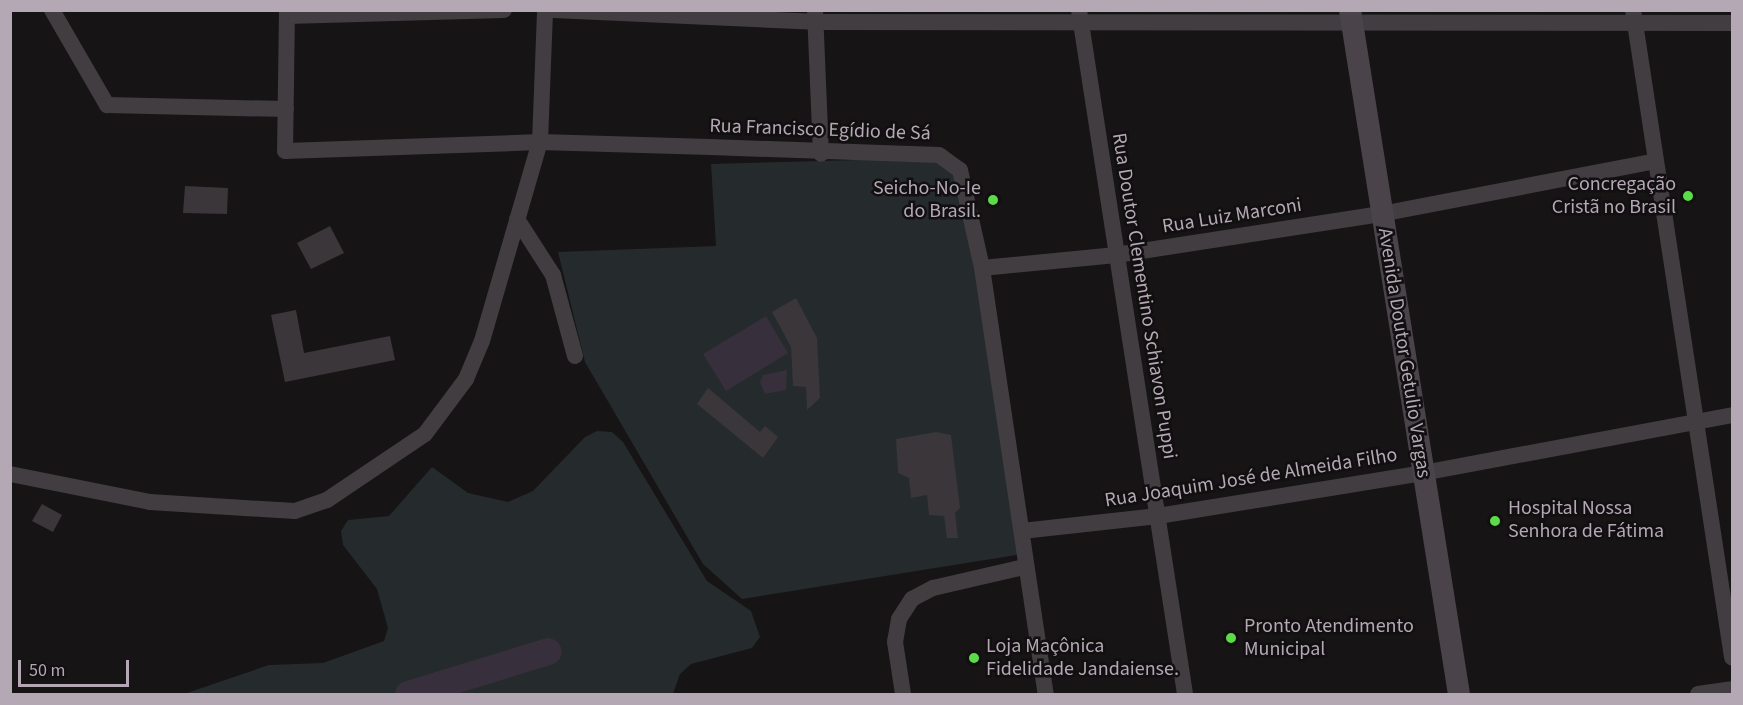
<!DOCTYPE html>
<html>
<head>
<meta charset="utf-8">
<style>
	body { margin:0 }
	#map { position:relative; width:1743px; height:705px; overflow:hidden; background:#161415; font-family:"Source Sans 3",sans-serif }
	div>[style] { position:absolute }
	.green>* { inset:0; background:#252a2c }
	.water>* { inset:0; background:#382f3d }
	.river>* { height:27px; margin:-13.5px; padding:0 13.5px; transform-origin:13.5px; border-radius:13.5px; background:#382f3d }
	.building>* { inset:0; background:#3a363a }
	.street>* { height:16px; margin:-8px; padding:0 8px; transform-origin:8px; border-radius:8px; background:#413d41 }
	.secondary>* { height:22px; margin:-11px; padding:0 11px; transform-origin:11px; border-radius:11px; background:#4a444a }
	.dots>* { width:16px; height:16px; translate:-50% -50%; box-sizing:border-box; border:3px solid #110f10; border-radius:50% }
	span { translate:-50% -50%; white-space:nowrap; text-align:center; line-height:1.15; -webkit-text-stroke:5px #110f10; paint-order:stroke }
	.street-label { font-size:20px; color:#b3a8b4 }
	.poi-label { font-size:20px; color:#b3a8b4 }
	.right { translate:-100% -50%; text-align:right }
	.left { translate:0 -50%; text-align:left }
	.frame { position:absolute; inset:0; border:12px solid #b3a8b4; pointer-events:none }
	.scale { position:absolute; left:18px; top:660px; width:111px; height:27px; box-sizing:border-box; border:3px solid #b3a8b4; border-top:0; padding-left:8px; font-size:18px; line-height:21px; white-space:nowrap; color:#b3a8b4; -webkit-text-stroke:4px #110f10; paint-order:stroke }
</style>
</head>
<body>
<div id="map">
	<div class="green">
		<i style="clip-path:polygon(933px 158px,956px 174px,964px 195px,1022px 554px,742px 599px,703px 564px,585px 362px,558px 252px,716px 246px,711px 164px)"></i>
		<i style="clip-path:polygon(597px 431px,612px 432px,623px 442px,707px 581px,751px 611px,760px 637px,752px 648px,691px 664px,680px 674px,673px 694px,184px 694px,269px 665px,323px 663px,384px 641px,388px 628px,377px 589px,343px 545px,341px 531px,348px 520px,389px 516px,432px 467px,468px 493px,508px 502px,533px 491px,585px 437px)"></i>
	</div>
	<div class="water">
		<i style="clip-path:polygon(766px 316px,788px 353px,726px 391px,703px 354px)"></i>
		<i style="clip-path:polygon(787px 370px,786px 390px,765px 394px,760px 382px,763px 375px)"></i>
	</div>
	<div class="river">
		<i style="left:408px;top:694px;width:146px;rotate:-17.1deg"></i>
	</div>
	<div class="building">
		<i style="clip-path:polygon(185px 186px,228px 188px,227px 214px,183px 213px)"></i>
		<i style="clip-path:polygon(330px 226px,344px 253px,311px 269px,297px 243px)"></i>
		<i style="clip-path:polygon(796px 298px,817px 338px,820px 398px,807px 410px,806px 387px,793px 386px,791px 347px,772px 312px)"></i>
		<i style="clip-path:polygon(296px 310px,304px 353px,390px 336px,395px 360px,285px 382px,271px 315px)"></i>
		<i style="clip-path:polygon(708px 388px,760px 432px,765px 426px,778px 437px,763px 458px,697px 404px)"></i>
		<i style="clip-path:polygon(936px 432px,951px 435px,960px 508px,955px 513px,958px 538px,947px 538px,944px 516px,929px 515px,927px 495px,911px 498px,909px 478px,898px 473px,896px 439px)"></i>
		<i style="clip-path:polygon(42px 504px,62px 515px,53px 532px,32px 521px)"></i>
	</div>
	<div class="street">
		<i style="left:52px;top:10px;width:110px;rotate:59.9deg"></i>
		<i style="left:107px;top:105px;width:179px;rotate:1.3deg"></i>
		<i style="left:287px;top:10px;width:141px;rotate:90.8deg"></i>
		<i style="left:285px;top:151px;width:255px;rotate:-2deg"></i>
		<i style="left:540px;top:142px;width:170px;rotate:1.7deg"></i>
		<i style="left:710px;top:147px;width:229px;rotate:2deg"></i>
		<i style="left:939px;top:155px;width:26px;rotate:36deg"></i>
		<i style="left:960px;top:170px;width:100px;rotate:77.3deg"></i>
		<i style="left:982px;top:268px;width:431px;rotate:81.5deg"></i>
		<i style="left:554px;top:10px;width:261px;rotate:2.6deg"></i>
		<i style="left:815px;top:22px;width:917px;rotate:0.06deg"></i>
		<i style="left:1079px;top:10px;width:692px;rotate:81.19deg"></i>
		<i style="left:1633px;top:10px;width:655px;rotate:81.3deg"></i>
		<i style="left:815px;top:11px;width:143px;rotate:87.6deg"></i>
		<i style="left:287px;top:16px;width:217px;rotate:-1.6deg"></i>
		<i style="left:517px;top:219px;width:67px;rotate:57.3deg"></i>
		<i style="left:553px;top:275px;width:84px;rotate:74.8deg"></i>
		<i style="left:982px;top:268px;width:135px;rotate:-5.5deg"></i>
		<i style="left:1116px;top:255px;width:268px;rotate:-8.8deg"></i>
		<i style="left:1381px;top:214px;width:279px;rotate:-10.9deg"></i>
		<i style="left:10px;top:474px;width:143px;rotate:11.3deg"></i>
		<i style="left:150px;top:502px;width:145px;rotate:3.6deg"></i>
		<i style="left:295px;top:511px;width:34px;rotate:-19deg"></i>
		<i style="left:327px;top:500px;width:118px;rotate:-34deg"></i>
		<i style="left:425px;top:434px;width:69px;rotate:-53.3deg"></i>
		<i style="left:466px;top:379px;width:41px;rotate:-67.2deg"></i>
		<i style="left:482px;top:341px;width:207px;rotate:-73.8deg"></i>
		<i style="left:540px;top:142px;width:132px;rotate:-87.8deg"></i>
		<i style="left:1022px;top:531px;width:137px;rotate:-6.3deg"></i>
		<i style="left:1158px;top:516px;width:268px;rotate:-9.2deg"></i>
		<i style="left:1423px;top:473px;width:314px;rotate:-10.6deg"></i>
		<i style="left:903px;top:694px;width:53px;rotate:-98.7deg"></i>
		<i style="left:895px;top:642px;width:23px;rotate:-80deg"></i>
		<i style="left:899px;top:619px;width:24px;rotate:-57deg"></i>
		<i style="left:912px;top:599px;width:24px;rotate:-28deg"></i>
		<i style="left:933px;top:588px;width:93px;rotate:-13deg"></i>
		<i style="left:1698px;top:694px;width:34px;rotate:-8deg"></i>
	</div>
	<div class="secondary">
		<i style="left:1350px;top:10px;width:693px;rotate:80.95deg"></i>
	</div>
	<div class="dots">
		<i style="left:1688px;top:196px;background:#5bdb47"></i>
		<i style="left:993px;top:200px;background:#5bdb47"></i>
		<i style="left:1495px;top:521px;background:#5bdb47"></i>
		<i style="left:1231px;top:638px;background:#5bdb47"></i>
		<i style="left:974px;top:658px;background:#5bdb47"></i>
	</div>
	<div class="street-label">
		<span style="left:820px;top:130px;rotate:2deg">Rua Francisco Egídio de Sá</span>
		<span style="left:1232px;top:216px;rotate:-9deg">Rua Luiz Marconi</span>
		<span style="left:1144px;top:296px;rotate:81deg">Rua Doutor Clementino Schiavon Puppi</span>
		<span style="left:1404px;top:353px;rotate:81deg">Avenida Doutor Getulio Vargas</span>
		<span style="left:1251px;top:478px;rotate:-9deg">Rua Joaquim José de Almeida Filho</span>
	</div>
	<div class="poi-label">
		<span class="right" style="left:1676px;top:196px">Concregação<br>Cristã no Brasil</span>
		<span class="right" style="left:981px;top:200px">Seicho-No-Ie<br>do Brasil.</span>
		<span class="left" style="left:1508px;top:520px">Hospital Nossa<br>Senhora de Fátima</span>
		<span class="left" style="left:1244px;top:638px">Pronto Atendimento<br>Municipal</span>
		<span class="left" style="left:986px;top:658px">Loja Maçônica<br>Fidelidade Jandaiense.</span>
	</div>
	<div class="frame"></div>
	<div class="scale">50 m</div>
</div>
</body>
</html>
